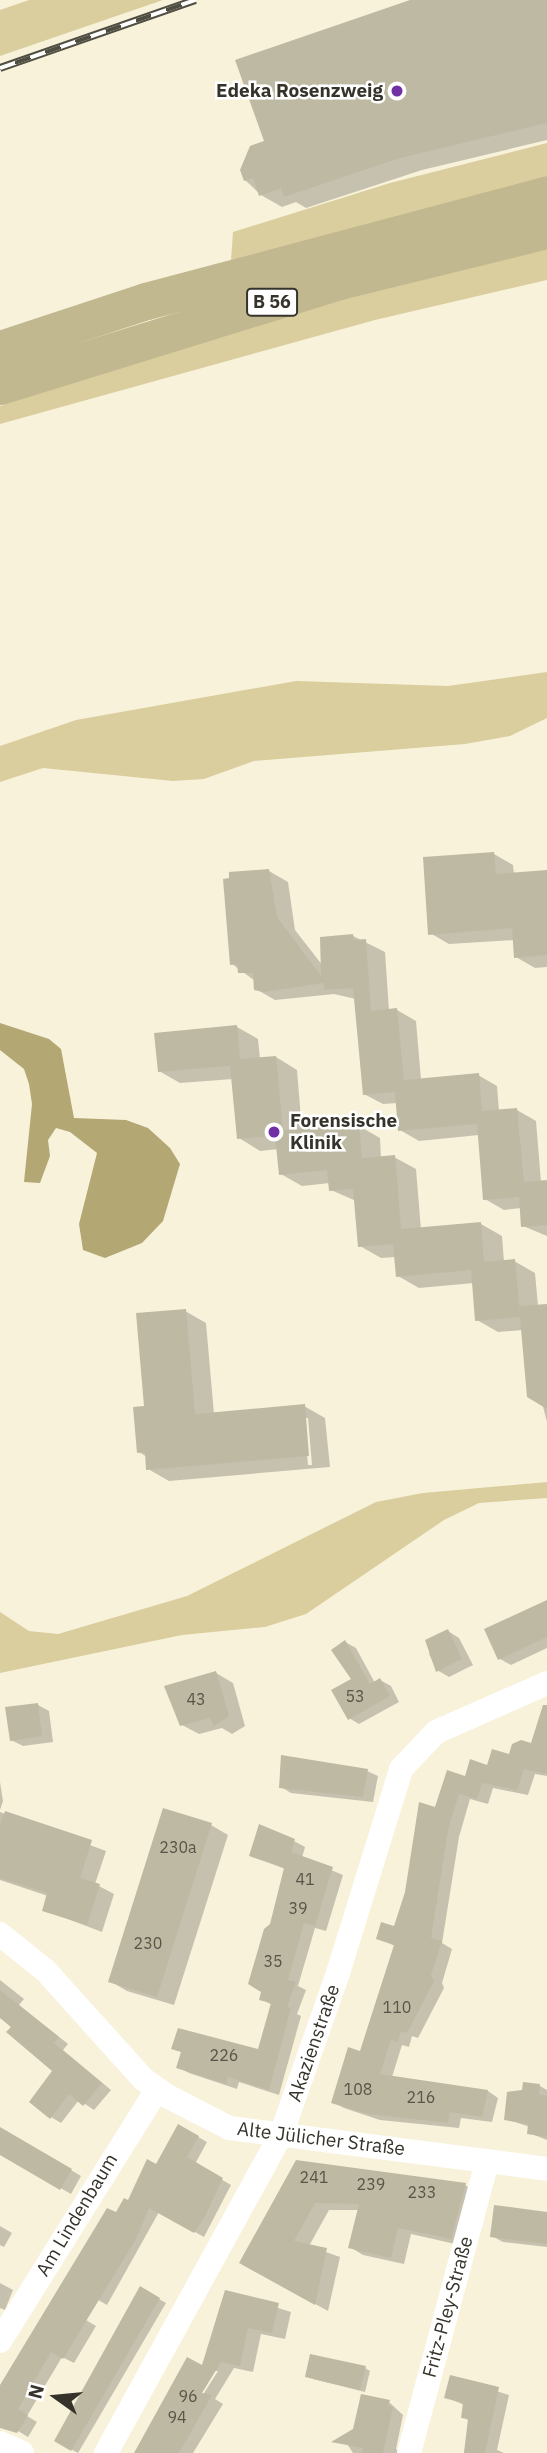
<!DOCTYPE html>
<html>
<head>
<meta charset="utf-8">
<style>
	body { margin:0 }
	#map { position:relative; width:547px; height:2453px; overflow:hidden; background:#f8f2db; font-family:"IBM Plex Sans",sans-serif }
	div>[style] { position:absolute }
	.green>* { inset:0; background:#dace9e }
	.water>* { inset:0; background:#b3a774 }
	.shadow>* { inset:0; background:#0003 }
	.building>* { inset:0; background:#beb9a3 }
	.minor>* { height:24px; margin:-12px; padding:0 12px; transform-origin:12px; border-radius:12px; background:#fff }
	.primary>* { height:37px; margin:-18.5px; padding:0 18.5px; transform-origin:18.5px; border-radius:18.5px; background:#c2b890 }
	.rail>* { height:8px; margin-top:-4px; transform-origin:0; background:repeating-linear-gradient(90deg,#fff 0 16px,#504e43 0 32px); box-sizing:border-box; border-block:2px solid #504e43 }
	.dots>* { width:19px; height:19px; translate:-50% -50%; box-sizing:border-box; border:4px solid #fff; border-radius:50% }
	span { translate:-50% -50%; white-space:nowrap; text-align:center; line-height:1.15; -webkit-text-stroke:5px #fff; paint-order:stroke }
	.number-label { font-size:16px; color:#575448 }
	.number-label span { -webkit-text-stroke-width:0 }
	.shield-label span { padding:2px 5px; background:#fff; border:2px solid; border-radius:5px; -webkit-text-stroke-width:0 }
	.shield-label { font-size:18px; color:#35332a; font-weight:700 }
	.poi-label { font-size:19px; color:#35332a; font-weight:700 }
	.right { translate:-100% -50%; text-align:right }
	.left { translate:0 -50%; text-align:left }
	.street-label { font-size:19px; color:#35332a }
	.north { position:absolute; left:21px; top:2362px; width:70px; height:70px; -webkit-text-stroke:5px #fff; paint-order:stroke; rotate:285deg; font-size:19px; font-weight:700; line-height:28px; text-align:center; color:#35332a }
	.north::after { content:''; display:block; margin:auto; width:24px; height:32px; background:#35332a; clip-path:polygon(50% 0,100% 100%,50% 72%,0 100%) }
</style>
</head>
<body>
<div id="map">
	<div class="green">
		<i style="clip-path:polygon(29px 0,163px 0,0 56px,0 10px)"></i>
		<i style="clip-path:polygon(547px 143px,547px 179px,231px 260px,233px 232px,390px 183px)"></i>
		<i style="clip-path:polygon(547px 242px,547px 280px,375px 320px,0 424px,0 406px,468px 259px)"></i>
		<i style="clip-path:polygon(547px 672px,547px 718px,510px 736px,465px 744px,254px 761px,204px 779px,173px 781px,43px 768px,0 782px,0 746px,76px 720px,296px 681px,448px 686px)"></i>
		<i style="clip-path:polygon(547px 1482px,547px 1498px,479px 1503px,444px 1520px,306px 1614px,265px 1627px,182px 1635px,0 1673px,0 1612px,29px 1631px,58px 1634px,187px 1596px,376px 1502px,423px 1493px)"></i>
	</div>
	<div class="water">
		<i style="clip-path:polygon(0 1023px,49px 1039px,61px 1049px,74px 1118px,126px 1120px,148px 1128px,170px 1148px,180px 1164px,163px 1221px,142px 1243px,105px 1258px,83px 1250px,79px 1224px,97px 1153px,70px 1132px,56px 1128px,48px 1140px,50px 1156px,40px 1183px,24px 1182px,32px 1104px,29px 1084px,24px 1069px,0 1050px)"></i>
	</div>
	<div class="shadow">
		<i style="clip-path:polygon(416px 0,547px 0,547px 140px,422px 170px,306px 208px,296px 202px,282px 207px,261px 195px,245px 180px,266px 142px)"></i>
		<i style="clip-path:polygon(494px 854px,513px 865px,514px 874px,547px 872px,547px 967px,535px 968px,516px 957px,515px 940px,449px 944px,430px 933px)"></i>
		<i style="clip-path:polygon(269px 871px,288px 882px,295px 930px,323px 966px,353px 936px,385px 952px,389px 1011px,397px 1010px,416px 1021px,421px 1080px,478px 1075px,497px 1086px,499px 1111px,517px 1110px,536px 1121px,541px 1182px,547px 1182px,547px 1236px,523px 1226px,521px 1208px,504px 1210px,485px 1199px,479px 1135px,419px 1141px,400px 1130px,398px 1103px,383px 1104px,364px 1094px,356px 999px,334px 994px,275px 1000px,256px 989px,255px 981px,232px 964px)"></i>
		<i style="clip-path:polygon(237px 1027px,258px 1039px,260px 1059px,276px 1057px,297px 1070px,302px 1131px,359px 1126px,380px 1138px,381px 1158px,394px 1157px,416px 1169px,421px 1230px,481px 1224px,502px 1236px,504px 1262px,514px 1261px,535px 1273px,538px 1306px,547px 1305px,547px 1422px,523px 1330px,498px 1332px,477px 1320px,474px 1283px,419px 1288px,398px 1276px,396px 1257px,381px 1258px,360px 1246px,356px 1201px,331px 1190px,330px 1183px,302px 1186px,281px 1174px,278px 1149px,260px 1151px,239px 1138px,233px 1079px,180px 1083px,159px 1071px)"></i>
		<i style="clip-path:polygon(evenodd,185px 1311px,206px 1323px,214px 1414px,304px 1406px,325px 1418px,330px 1467px,169px 1481px,148px 1469px,147px 1457px,139px 1452px,146px 1407px,185px 1311px,304px 1418px,308px 1418px,312px 1465px,308px 1465px,304px 1418px)"></i>
		<i style="clip-path:polygon(547px 1602px,547px 1648px,511px 1665px,500px 1659px)"></i>
		<i style="clip-path:polygon(448px 1631px,459px 1638px,473px 1665px,449px 1677px,437px 1670px,429px 1654px)"></i>
		<i style="clip-path:polygon(345px 1642px,356px 1648px,375px 1683px,380px 1680px,391px 1686px,399px 1702px,359px 1724px,349px 1718px,354px 1679px)"></i>
		<i style="clip-path:polygon(216px 1673px,233px 1683px,245px 1726px,232px 1734px,222px 1728px,199px 1734px,182px 1725px,166px 1687px)"></i>
		<i style="clip-path:polygon(38px 1705px,49px 1711px,53px 1742px,23px 1746px,11px 1740px)"></i>
		<i style="clip-path:polygon(547px 1732px,547px 1776px,535px 1774px,528px 1795px,493px 1788px,488px 1804px,470px 1799px,459px 1837px,442px 1943px,452px 1949px,442px 1983px,444px 1988px,418px 2038px,412px 2036px,409px 2047px,402px 2045px,392px 2077px,488px 2091px,498px 2098px,492px 2122px,461px 2118px,459px 2128px,380px 2120px,344px 2108px,333px 2102px,362px 2053px,395px 1946px,378px 1938px,395px 1928px,436px 1809px,466px 1778px,532px 1746px)"></i>
		<i style="clip-path:polygon(367px 1771px,378px 1776px,373px 1802px,291px 1793px,281px 1787px)"></i>
		<i style="clip-path:polygon(0 1782px,3px 1801px,0 1810px)"></i>
		<i style="clip-path:polygon(0 1812px,106px 1851px,95px 1884px,114px 1894px,102px 1932px,44px 1910px,48px 1896px,0 1880px)"></i>
		<i style="clip-path:polygon(211px 1825px,228px 1835px,174px 2005px,127px 1991px,110px 1981px)"></i>
		<i style="clip-path:polygon(294px 1841px,305px 1847px,302px 1858px,343px 1875px,326px 1931px,315px 1928px,298px 1986px,306px 1990px,297px 2014px,301px 2016px,279px 2095px,239px 2082px,237px 2089px,189px 2073px,178px 2067px,183px 2053px,174px 2048px,259px 2051px,272px 2005px,261px 1999px,285px 1869px,251px 1855px)"></i>
		<i style="clip-path:polygon(0 1980px,24px 1999px,19px 2005px,68px 2044px,63px 2050px,111px 2090px,94px 2110px,79px 2100px,61px 2123px,51px 2117px,55px 2071px,0 2016px)"></i>
		<i style="clip-path:polygon(540px 2086px,547px 2090px,547px 2140px,529px 2133px,530px 2127px,506px 2119px)"></i>
		<i style="clip-path:polygon(179px 2126px,207px 2142px,195px 2164px,231px 2185px,204px 2237px,159px 2212px,107px 2305px,65px 2281px,156px 2166px)"></i>
		<i style="clip-path:polygon(0 2128px,81px 2176px,71px 2194px,0 2154px)"></i>
		<i style="clip-path:polygon(297px 2162px,465px 2185px,478px 2193px,464px 2246px,411px 2234px,404px 2264px,363px 2255px,350px 2247px,359px 2210px,329px 2210px,309px 2246px,340px 2257px,328px 2311px,241px 2263px)"></i>
		<i style="clip-path:polygon(547px 2213px,547px 2247px,503px 2242px,492px 2236px)"></i>
		<i style="clip-path:polygon(0 2226px,12px 2233px,4px 2247px,0 2245px)"></i>
		<i style="clip-path:polygon(0 2283px,13px 2290px,5px 2310px,0 2308px)"></i>
		<i style="clip-path:polygon(141px 2289px,166px 2303px,78px 2453px,56px 2441px)"></i>
		<i style="clip-path:polygon(evenodd,226px 2292px,291px 2312px,285px 2339px,261px 2334px,253px 2372px,234px 2368px,215px 2399px,223px 2404px,193px 2453px,136px 2453px,203px 2368px,226px 2292px,213px 2371px,218px 2371px,199px 2401px,196px 2400px,213px 2371px)"></i>
		<i style="clip-path:polygon(86px 2320px,96px 2326px,74px 2363px,62px 2357px,27px 2416px,37px 2422px,28px 2437px,0 2420px,0 2389px)"></i>
		<i style="clip-path:polygon(365px 2368px,370px 2371px,365px 2392px,313px 2379px)"></i>
		<i style="clip-path:polygon(452px 2377px,509px 2395px,497px 2450px,504px 2453px,464px 2453px,470px 2421px,462px 2417px,464px 2405px,446px 2397px)"></i>
		<i style="clip-path:polygon(389px 2402px,403px 2415px,396px 2449px,401px 2453px,353px 2453px,345px 2441px)"></i>
	</div>
	<div class="building">
		<i style="clip-path:polygon(410px 0,547px 0,547px 123px,400px 158px,284px 197px,281px 188px,259px 196px,253px 178px,244px 181px,240px 170px,250px 146px,264px 141px,235px 60px)"></i>
		<i style="clip-path:polygon(494px 852px,496px 874px,547px 870px,547px 955px,514px 958px,512px 928px,428px 935px,423px 857px)"></i>
		<i style="clip-path:polygon(269px 869px,277px 917px,321px 976px,320px 937px,353px 934px,354px 940px,366px 939px,371px 1011px,397px 1008px,404px 1080px,479px 1073px,482px 1111px,517px 1108px,524px 1182px,547px 1180px,547px 1225px,521px 1227px,519px 1197px,483px 1200px,477px 1124px,398px 1131px,395px 1092px,363px 1095px,353px 988px,324px 990px,324px 983px,263px 992px,254px 990px,253px 973px,238px 973px,237px 964px,230px 965px,223px 879px,229px 878px,229px 872px)"></i>
		<i style="clip-path:polygon(237px 1025px,240px 1059px,276px 1056px,283px 1130px,359px 1124px,362px 1158px,395px 1155px,401px 1229px,481px 1222px,484px 1262px,515px 1259px,520px 1317px,475px 1321px,471px 1270px,396px 1277px,393px 1244px,358px 1247px,353px 1189px,329px 1191px,327px 1170px,279px 1175px,275px 1136px,237px 1139px,230px 1066px,158px 1072px,154px 1033px)"></i>
		<i style="clip-path:polygon(547px 1304px,547px 1409px,527px 1397px,519px 1306px)"></i>
		<i style="clip-path:polygon(186px 1309px,195px 1414px,305px 1404px,309px 1456px,146px 1470px,145px 1452px,137px 1453px,133px 1407px,144px 1406px,136px 1313px)"></i>
		<i style="clip-path:polygon(547px 1600px,547px 1637px,498px 1660px,484px 1629px)"></i>
		<i style="clip-path:polygon(448px 1629px,462px 1659px,436px 1672px,425px 1640px)"></i>
		<i style="clip-path:polygon(345px 1640px,370px 1684px,380px 1678px,390px 1696px,348px 1720px,331px 1690px,351px 1679px,331px 1650px)"></i>
		<i style="clip-path:polygon(216px 1671px,229px 1716px,214px 1726px,210px 1718px,180px 1726px,164px 1686px)"></i>
		<i style="clip-path:polygon(38px 1703px,42px 1736px,10px 1741px,5px 1707px)"></i>
		<i style="clip-path:polygon(543px 1705px,547px 1705px,547px 1774px,524px 1769px,517px 1790px,482px 1783px,477px 1799px,459px 1794px,448px 1830px,431px 1938px,442px 1941px,431px 1975px,434px 1981px,407px 2033px,401px 2031px,398px 2042px,391px 2040px,380px 2074px,488px 2090px,482px 2117px,450px 2112px,448px 2123px,368px 2114px,331px 2103px,348px 2047px,360px 2051px,394px 1945px,376px 1939px,381px 1922px,394px 1926px,405px 1892px,419px 1802px,435px 1807px,447px 1770px,465px 1776px,470px 1759px,487px 1765px,492px 1749px,509px 1754px,512px 1744px,521px 1740px,531px 1743px)"></i>
		<i style="clip-path:polygon(281px 1755px,368px 1769px,363px 1797px,279px 1788px)"></i>
		<i style="clip-path:polygon(163px 1808px,212px 1823px,157px 1997px,108px 1982px)"></i>
		<i style="clip-path:polygon(5px 1811px,92px 1840px,80px 1878px,100px 1884px,87px 1925px,42px 1911px,47px 1893px,0 1878px,0 1825px)"></i>
		<i style="clip-path:polygon(259px 1824px,295px 1839px,291px 1852px,333px 1867px,315px 1926px,304px 1923px,288px 1980px,296px 1982px,287px 2007px,291px 2008px,269px 2090px,228px 2077px,226px 2084px,176px 2068px,181px 2052px,171px 2049px,178px 2028px,258px 2049px,271px 2003px,259px 2000px,261px 1992px,248px 1984px,264px 1929px,270px 1924px,284px 1868px,249px 1856px)"></i>
		<i style="clip-path:polygon(0 1990px,59px 2037px,54px 2043px,102px 2083px,83px 2106px,69px 2094px,50px 2119px,29px 2102px,52px 2071px,6px 2032px,11px 2027px,0 2018px)"></i>
		<i style="clip-path:polygon(523px 2082px,540px 2084px,539px 2094px,547px 2096px,547px 2137px,527px 2134px,528px 2124px,504px 2120px,507px 2092px,522px 2090px)"></i>
		<i style="clip-path:polygon(178px 2124px,199px 2136px,187px 2157px,223px 2178px,205px 2216px,194px 2233px,149px 2208px,136px 2239px,63px 2359px,51px 2352px,18px 2409px,28px 2415px,17px 2433px,0 2428px,0 2385px,107px 2208px,116px 2212px,124px 2198px,128px 2200px,147px 2159px,156px 2164px)"></i>
		<i style="clip-path:polygon(0 2127px,72px 2169px,60px 2190px,0 2155px)"></i>
		<i style="clip-path:polygon(296px 2160px,466px 2183px,451px 2239px,398px 2228px,391px 2258px,348px 2248px,359px 2204px,315px 2203px,294px 2241px,327px 2248px,315px 2305px,239px 2263px)"></i>
		<i style="clip-path:polygon(494px 2205px,547px 2212px,547px 2244px,490px 2237px)"></i>
		<i style="clip-path:polygon(140px 2286px,160px 2298px,71px 2451px,54px 2441px)"></i>
		<i style="clip-path:polygon(225px 2290px,279px 2303px,272px 2333px,248px 2328px,240px 2366px,221px 2362px,202px 2393px,212px 2395px,179px 2453px,134px 2453px,187px 2357px,202px 2365px)"></i>
		<i style="clip-path:polygon(310px 2354px,366px 2366px,360px 2390px,305px 2377px)"></i>
		<i style="clip-path:polygon(450px 2375px,499px 2387px,485px 2453px,464px 2453px,468px 2419px,461px 2418px,463px 2403px,444px 2398px)"></i>
		<i style="clip-path:polygon(361px 2394px,390px 2400px,388px 2406px,393px 2407px,383px 2453px,362px 2453px,363px 2448px,331px 2442px,353px 2429px)"></i>
	</div>
	<div class="minor">
		<i style="left:0;top:1934px;width:58px;rotate:38.7deg"></i>
		<i style="left:45px;top:1970px;width:147px;rotate:48deg"></i>
		<i style="left:143px;top:2079px;width:32px;rotate:35deg"></i>
		<i style="left:169px;top:2097px;width:68px;rotate:27.3deg"></i>
		<i style="left:229px;top:2128px;width:321px;rotate:7.3deg"></i>
		<i style="left:0;top:2341px;width:296px;rotate:-58deg"></i>
		<i style="left:0;top:2443px;width:24px;rotate:24deg"></i>
		<i style="left:106px;top:2453px;width:363px;rotate:-61.2deg"></i>
		<i style="left:281px;top:2135px;width:172px;rotate:-70.6deg"></i>
		<i style="left:338px;top:1973px;width:214px;rotate:-72.8deg"></i>
		<i style="left:401px;top:1769px;width:51px;rotate:-46.6deg"></i>
		<i style="left:436px;top:1732px;width:121px;rotate:-23.8deg"></i>
		<i style="left:409px;top:2453px;width:302px;rotate:-75deg"></i>
	</div>
	<div class="primary">
		<i style="left:0;top:349px;width:154px;rotate:-18.2deg"></i>
		<i style="left:146px;top:301px;width:415px;rotate:-14.9deg"></i>
		<i style="left:0;top:386px;width:355px;rotate:-17.2deg"></i>
		<i style="left:339px;top:281px;width:214px;rotate:-13.8deg"></i>
	</div>
	<div class="rail">
		<i style="left:0;top:68px;width:207px;rotate:-19.2deg"></i>
	</div>
	<div class="dots">
		<i style="left:397px;top:91px;background:#7230a5"></i>
		<i style="left:274px;top:1132px;background:#7230a5"></i>
	</div>
	<div class="number-label">
		<span style="left:355px;top:1696px">53</span>
		<span style="left:196px;top:1699px">43</span>
		<span style="left:178px;top:1847px">230a</span>
		<span style="left:305px;top:1879px">41</span>
		<span style="left:298px;top:1908px">39</span>
		<span style="left:148px;top:1943px">230</span>
		<span style="left:273px;top:1961px">35</span>
		<span style="left:397px;top:2007px">110</span>
		<span style="left:224px;top:2055px">226</span>
		<span style="left:358px;top:2089px">108</span>
		<span style="left:421px;top:2097px">216</span>
		<span style="left:314px;top:2177px">241</span>
		<span style="left:371px;top:2184px">239</span>
		<span style="left:422px;top:2192px">233</span>
		<span style="left:188px;top:2396px">96</span>
		<span style="left:177px;top:2417px">94</span>
	</div>
	<div class="shield-label">
		<span style="left:272px;top:302px">B 56</span>
	</div>
	<div class="poi-label">
		<span class="right" style="left:383px;top:91px">Edeka Rosenzweig</span>
		<span class="left" style="left:290px;top:1132px">Forensische<br>Klinik</span>
	</div>
	<div class="street-label">
		<span style="left:314px;top:2043px;rotate:-71deg">Akazienstraße</span>
		<span style="left:321px;top:2139px;rotate:7deg">Alte Jülicher Straße</span>
		<span style="left:77px;top:2215px;rotate:-59deg">Am Lindenbaum</span>
		<span style="left:448px;top:2307px;rotate:-75deg">Fritz-Pley-Straße</span>
	</div>
	<div class="north">N</div>
</div>
</body>
</html>
